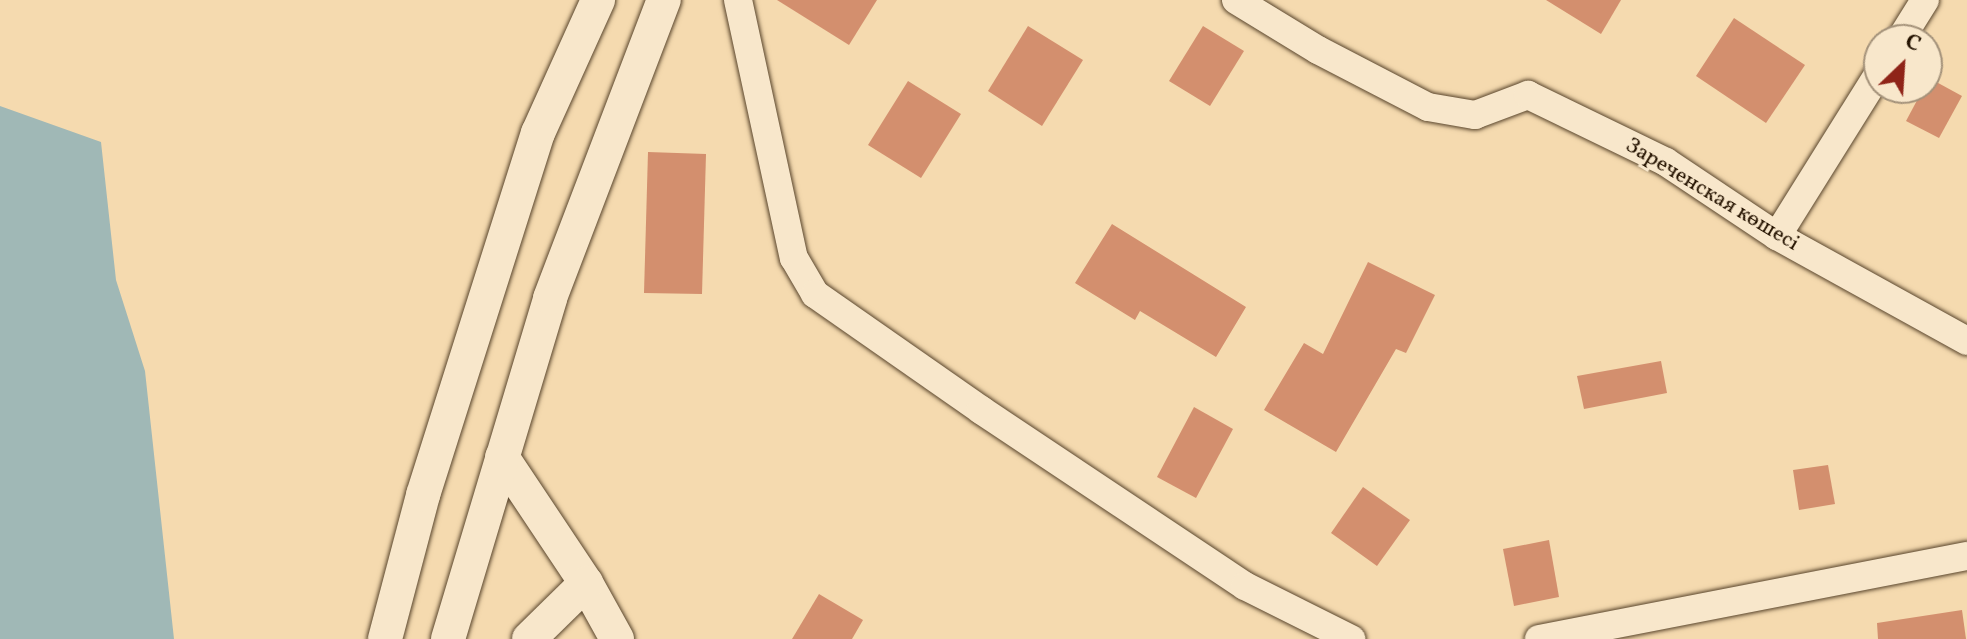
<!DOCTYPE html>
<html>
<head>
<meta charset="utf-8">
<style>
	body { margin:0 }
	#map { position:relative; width:1967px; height:639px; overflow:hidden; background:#f5daaf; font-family:Vollkorn,serif }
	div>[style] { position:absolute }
	.water>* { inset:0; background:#a0b8b6 }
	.building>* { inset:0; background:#d38f6e }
	.roads { filter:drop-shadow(0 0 2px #59452c) drop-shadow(0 0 2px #59452c) }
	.minor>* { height:28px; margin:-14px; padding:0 14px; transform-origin:14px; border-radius:14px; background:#f8e7cb }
	.tertiary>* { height:34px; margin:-17px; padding:0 17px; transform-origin:17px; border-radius:17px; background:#f8e7cb }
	span { translate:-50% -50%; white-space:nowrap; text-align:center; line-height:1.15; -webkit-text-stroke:6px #f8e7cb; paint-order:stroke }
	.street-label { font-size:22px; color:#251300 }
	.north { position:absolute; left:1863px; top:24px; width:80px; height:80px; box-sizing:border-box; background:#f8e7cb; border:2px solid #a4927a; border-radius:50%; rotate:25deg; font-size:22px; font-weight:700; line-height:32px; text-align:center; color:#251300 }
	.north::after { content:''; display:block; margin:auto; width:28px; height:36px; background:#8f2418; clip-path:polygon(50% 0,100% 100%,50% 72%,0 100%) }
</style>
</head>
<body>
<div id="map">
	<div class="water">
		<i style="clip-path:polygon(0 106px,101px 142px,116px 280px,145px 371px,174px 639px,0 639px)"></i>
	</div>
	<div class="building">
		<i style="clip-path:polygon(777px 0,877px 0,849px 45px)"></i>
		<i style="clip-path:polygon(1546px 0,1621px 0,1601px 34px)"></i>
		<i style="clip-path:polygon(1734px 18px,1805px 65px,1766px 123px,1696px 76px)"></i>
		<i style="clip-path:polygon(1028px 26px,1083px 60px,1042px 126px,988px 91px)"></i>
		<i style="clip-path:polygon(1203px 26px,1244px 51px,1210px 106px,1169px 81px)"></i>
		<i style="clip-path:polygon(1929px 78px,1962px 96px,1939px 138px,1906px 121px)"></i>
		<i style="clip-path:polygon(908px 81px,961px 114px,921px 178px,868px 145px)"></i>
		<i style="clip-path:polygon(648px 152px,706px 154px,702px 294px,644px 293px)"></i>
		<i style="clip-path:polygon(1112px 224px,1246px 307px,1216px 357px,1140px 311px,1135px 320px,1075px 283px)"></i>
		<i style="clip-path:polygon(1368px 262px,1435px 295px,1406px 353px,1396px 349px,1336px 452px,1264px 410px,1304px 343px,1323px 354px)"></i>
		<i style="clip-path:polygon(1661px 361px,1667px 393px,1584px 409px,1577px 376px)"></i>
		<i style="clip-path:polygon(1194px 407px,1233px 429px,1196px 498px,1157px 477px)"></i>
		<i style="clip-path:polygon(1828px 465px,1835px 504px,1799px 510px,1793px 470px)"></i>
		<i style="clip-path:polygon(1363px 487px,1410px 520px,1377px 566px,1331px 533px)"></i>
		<i style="clip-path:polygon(1549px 540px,1559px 597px,1514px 606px,1503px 549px)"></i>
		<i style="clip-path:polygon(819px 594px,863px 620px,852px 639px,792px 639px)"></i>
		<i style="clip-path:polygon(1962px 610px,1966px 639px,1878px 639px,1877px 623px)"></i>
	</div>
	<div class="roads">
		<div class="minor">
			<i style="left:738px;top:0;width:264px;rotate:77.8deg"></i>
			<i style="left:794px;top:258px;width:42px;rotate:59.7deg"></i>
			<i style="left:815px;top:294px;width:203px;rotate:34.9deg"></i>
			<i style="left:981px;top:410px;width:317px;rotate:33.7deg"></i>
			<i style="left:1245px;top:586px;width:119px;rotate:26.6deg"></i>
			<i style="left:1236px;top:0;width:96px;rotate:31.4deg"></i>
			<i style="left:1318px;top:50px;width:124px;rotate:27.4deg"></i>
			<i style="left:1428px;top:107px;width:48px;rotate:9.7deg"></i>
			<i style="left:1475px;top:115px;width:57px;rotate:-20.7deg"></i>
			<i style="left:1528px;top:95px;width:153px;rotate:25.9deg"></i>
			<i style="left:1666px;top:162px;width:133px;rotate:33.7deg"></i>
			<i style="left:1777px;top:236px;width:217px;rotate:28.9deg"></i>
			<i style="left:1900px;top:40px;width:47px;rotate:-58deg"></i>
			<i style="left:1777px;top:236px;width:192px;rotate:-58deg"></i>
			<i style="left:1539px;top:639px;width:436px;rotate:-11deg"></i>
		</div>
		<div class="tertiary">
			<i style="left:502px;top:457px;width:151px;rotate:56.3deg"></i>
			<i style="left:586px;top:583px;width:64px;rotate:61deg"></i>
			<i style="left:385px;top:639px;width:149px;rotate:-75.2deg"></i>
			<i style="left:423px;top:495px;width:380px;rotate:-72.4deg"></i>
			<i style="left:538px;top:133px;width:146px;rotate:-65.7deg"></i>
			<i style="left:448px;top:639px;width:356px;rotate:-73.3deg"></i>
			<i style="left:550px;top:298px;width:319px;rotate:-69.1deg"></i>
			<i style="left:529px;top:639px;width:80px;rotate:-44.5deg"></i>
		</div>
	</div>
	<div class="street-label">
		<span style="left:1712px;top:195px;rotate:31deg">Зареченская көшесі</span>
	</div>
	<div class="north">С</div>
</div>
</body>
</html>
